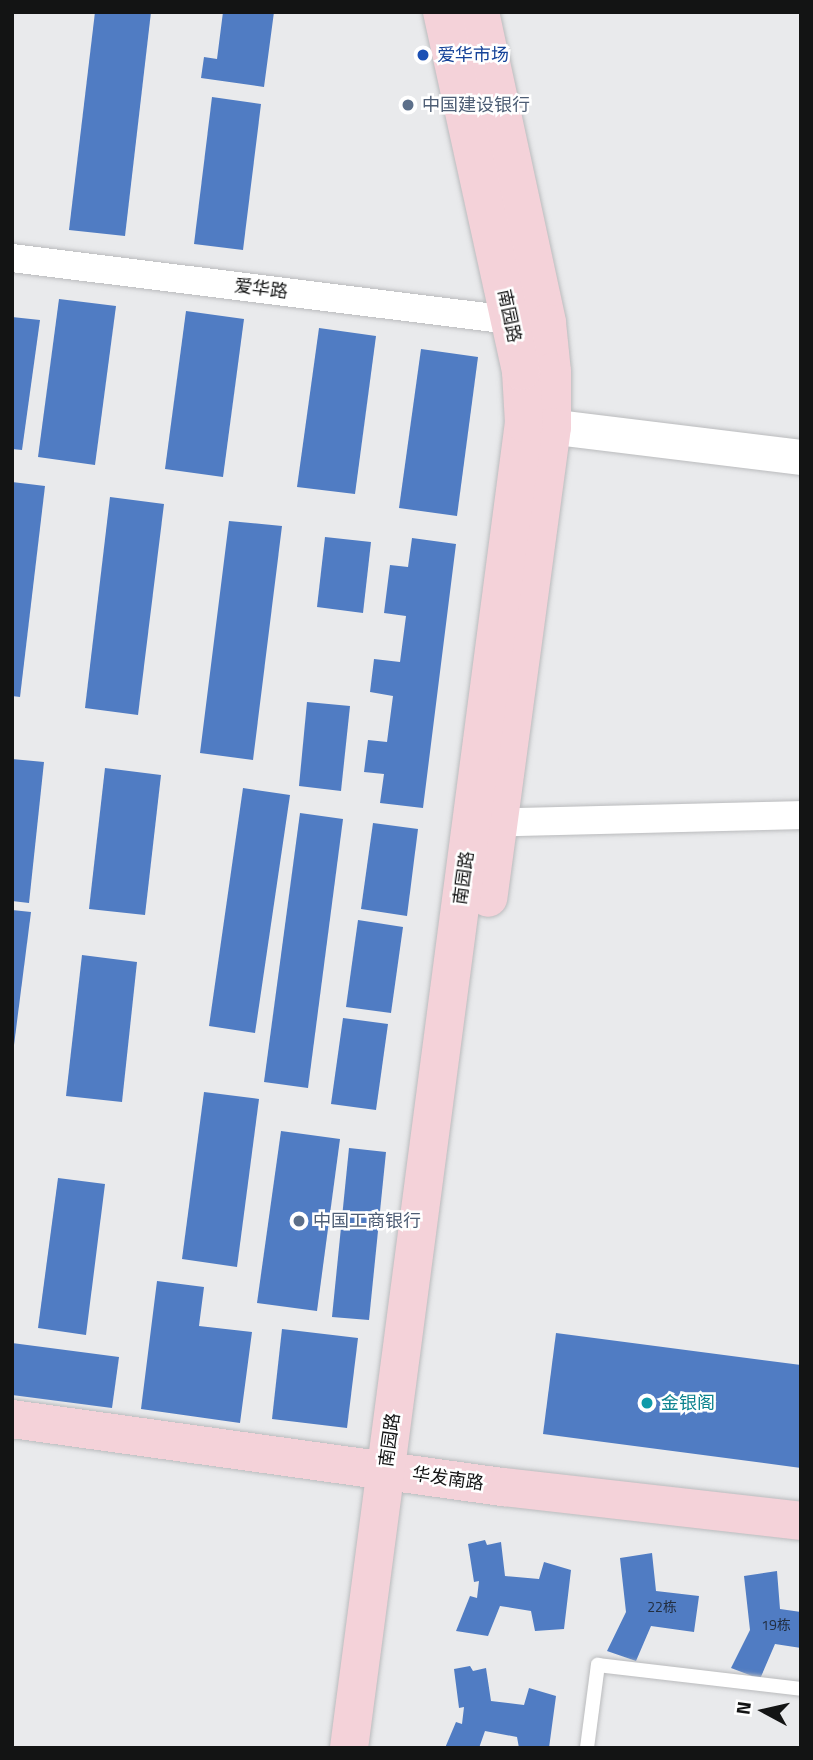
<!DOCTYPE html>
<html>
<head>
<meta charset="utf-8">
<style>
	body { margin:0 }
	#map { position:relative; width:813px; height:1760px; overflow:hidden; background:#e9eaec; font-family:"Titillium Web","Noto Sans SC",sans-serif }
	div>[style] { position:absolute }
	.building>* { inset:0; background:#507cc3 }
	.roads { filter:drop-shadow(0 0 2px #babbbd) drop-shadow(0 0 2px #babbbd) }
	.service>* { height:14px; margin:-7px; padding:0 7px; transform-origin:7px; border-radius:7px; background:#fff }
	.minor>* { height:28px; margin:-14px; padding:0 14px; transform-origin:14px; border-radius:14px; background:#fff }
	.tertiary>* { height:35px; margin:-17.5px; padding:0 17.5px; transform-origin:17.5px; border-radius:17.5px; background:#fff }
	.secondary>* { height:38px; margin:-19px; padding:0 19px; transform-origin:19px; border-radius:19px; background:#f4d2d9 }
	.dots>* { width:19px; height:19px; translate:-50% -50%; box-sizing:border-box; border:4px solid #fff; border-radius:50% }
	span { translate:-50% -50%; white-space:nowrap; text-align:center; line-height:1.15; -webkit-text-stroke:5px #fff; paint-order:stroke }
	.number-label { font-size:14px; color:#222e40 }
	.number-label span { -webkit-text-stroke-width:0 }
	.transit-label { font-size:18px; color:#164399 }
	.left { translate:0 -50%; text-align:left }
	.service-label { font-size:18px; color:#4e5e75 }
	.street-label { font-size:18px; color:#131414 }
	.culture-label { font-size:18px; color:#0d838f }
	.frame { position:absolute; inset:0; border:14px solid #131414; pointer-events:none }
	.north { position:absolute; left:729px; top:1676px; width:70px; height:70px; -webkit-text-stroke:5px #fff; paint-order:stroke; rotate:278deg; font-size:19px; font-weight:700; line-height:28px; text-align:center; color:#131414 }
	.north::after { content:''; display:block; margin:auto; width:24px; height:32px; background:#131414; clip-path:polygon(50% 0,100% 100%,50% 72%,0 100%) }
</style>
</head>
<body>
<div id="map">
	<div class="building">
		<i style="clip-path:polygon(95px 12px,151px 12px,125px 236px,69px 230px)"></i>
		<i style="clip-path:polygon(223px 12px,274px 12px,264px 87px,201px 78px,204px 57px,217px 59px)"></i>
		<i style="clip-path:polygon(212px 97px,261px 104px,243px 250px,194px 244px)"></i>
		<i style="clip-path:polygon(59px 299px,116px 306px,95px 465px,38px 457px)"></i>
		<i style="clip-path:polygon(186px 311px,244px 319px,223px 477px,165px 469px)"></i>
		<i style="clip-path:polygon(12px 317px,40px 320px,22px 450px,12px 449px)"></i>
		<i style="clip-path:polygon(319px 328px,376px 336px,355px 494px,297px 487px)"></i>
		<i style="clip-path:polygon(421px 349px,478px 357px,457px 516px,399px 508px)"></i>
		<i style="clip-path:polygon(12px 482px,45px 486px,20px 697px,12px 696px)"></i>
		<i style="clip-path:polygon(110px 497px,164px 504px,138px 715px,85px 708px)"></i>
		<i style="clip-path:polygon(229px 521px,282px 526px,253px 760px,200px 753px)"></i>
		<i style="clip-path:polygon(325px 537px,371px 542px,363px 613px,317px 607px)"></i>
		<i style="clip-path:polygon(412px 538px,456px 544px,423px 808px,380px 803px,384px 774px,364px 772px,368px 740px,387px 742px,393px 696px,370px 692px,374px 659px,400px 662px,406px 616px,384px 613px,390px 565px,408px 567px)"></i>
		<i style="clip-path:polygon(307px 702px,350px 706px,341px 791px,299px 786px)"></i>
		<i style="clip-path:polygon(12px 759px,44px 762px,29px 903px,12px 901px)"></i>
		<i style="clip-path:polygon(105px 768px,161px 775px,145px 915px,89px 909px)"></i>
		<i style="clip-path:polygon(243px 788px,290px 795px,255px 1033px,209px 1026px)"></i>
		<i style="clip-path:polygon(300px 813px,343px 819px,308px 1088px,264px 1082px)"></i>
		<i style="clip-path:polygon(373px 823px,418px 829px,407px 916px,361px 909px)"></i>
		<i style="clip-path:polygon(12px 910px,31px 912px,14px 1045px,12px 1045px)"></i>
		<i style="clip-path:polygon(358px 920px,403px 927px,391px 1013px,346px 1007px)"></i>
		<i style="clip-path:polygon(82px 955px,137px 962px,122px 1102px,66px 1096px)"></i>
		<i style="clip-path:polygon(343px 1018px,388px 1024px,376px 1110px,331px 1104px)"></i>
		<i style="clip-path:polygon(204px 1092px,259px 1099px,237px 1267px,182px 1259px)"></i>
		<i style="clip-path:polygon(281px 1131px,340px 1139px,317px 1311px,257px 1303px)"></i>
		<i style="clip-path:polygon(349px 1148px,386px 1152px,369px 1320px,332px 1317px)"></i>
		<i style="clip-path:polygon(58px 1178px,105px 1184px,86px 1335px,38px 1328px)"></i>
		<i style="clip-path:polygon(157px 1281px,204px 1287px,199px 1326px,252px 1332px,240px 1423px,141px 1409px)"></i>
		<i style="clip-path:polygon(282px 1329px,358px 1338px,347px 1428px,272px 1419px)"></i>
		<i style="clip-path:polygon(556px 1333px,801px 1365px,801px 1468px,543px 1434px)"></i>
		<i style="clip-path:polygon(12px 1343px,119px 1357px,112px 1408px,12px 1395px)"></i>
		<i style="clip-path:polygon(485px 1540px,487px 1545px,501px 1542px,505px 1576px,539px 1579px,544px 1562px,571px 1570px,564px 1629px,535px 1631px,531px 1611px,500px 1606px,488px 1636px,456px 1631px,470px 1596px,477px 1598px,479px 1581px,474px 1582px,468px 1544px)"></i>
		<i style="clip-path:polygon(652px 1553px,656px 1591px,699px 1596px,694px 1632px,651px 1626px,636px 1661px,607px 1651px,626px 1612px,620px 1558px)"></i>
		<i style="clip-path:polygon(777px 1571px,780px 1609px,801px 1612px,801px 1648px,775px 1644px,760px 1679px,731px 1668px,750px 1630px,744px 1576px)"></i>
		<i style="clip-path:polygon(470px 1666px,473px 1671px,486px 1668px,491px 1701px,524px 1705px,529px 1688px,556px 1696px,549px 1748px,519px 1748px,517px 1737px,485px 1731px,479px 1748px,445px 1748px,456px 1722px,462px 1724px,464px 1707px,459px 1708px,454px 1669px)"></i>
	</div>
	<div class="roads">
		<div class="service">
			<i style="left:587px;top:1748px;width:84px;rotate:-82.5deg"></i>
			<i style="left:598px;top:1665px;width:204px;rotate:6.7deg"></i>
		</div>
		<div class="minor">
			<i style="left:12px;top:258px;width:502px;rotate:7.1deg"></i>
			<i style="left:481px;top:823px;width:320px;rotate:-1.4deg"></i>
		</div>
		<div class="tertiary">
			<i style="left:524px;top:423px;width:279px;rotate:7deg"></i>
		</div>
		<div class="secondary">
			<i style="left:480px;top:12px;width:318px;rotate:77.8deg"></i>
			<i style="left:547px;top:323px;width:49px;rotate:84.2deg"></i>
			<i style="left:552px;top:372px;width:55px;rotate:90deg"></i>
			<i style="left:552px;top:427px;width:475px;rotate:97.7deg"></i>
			<i style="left:12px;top:1419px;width:497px;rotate:7.9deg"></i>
			<i style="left:504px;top:1487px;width:299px;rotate:6.5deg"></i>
			<i style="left:349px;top:1748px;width:1337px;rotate:-82.48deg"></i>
			<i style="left:524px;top:423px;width:52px;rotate:-93.3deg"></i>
			<i style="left:521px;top:371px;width:368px;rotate:-102.4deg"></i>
		</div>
	</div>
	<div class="dots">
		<i style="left:423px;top:55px;background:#1a4fb4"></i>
		<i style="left:408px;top:105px;background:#5c6f8a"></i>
		<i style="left:299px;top:1221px;background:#5c6f8a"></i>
		<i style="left:647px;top:1403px;background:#0f9aa8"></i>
	</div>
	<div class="number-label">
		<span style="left:662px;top:1607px">22栋</span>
		<span style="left:776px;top:1625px">19栋</span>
	</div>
	<div class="transit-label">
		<span class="left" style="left:437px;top:55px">爱华市场</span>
	</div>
	<div class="service-label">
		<span class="left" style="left:422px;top:105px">中国建设银行</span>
		<span class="left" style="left:313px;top:1221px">中国工商银行</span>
	</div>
	<div class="street-label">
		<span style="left:261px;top:289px;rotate:7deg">爱华路</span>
		<span style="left:509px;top:316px;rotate:78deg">南园路</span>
		<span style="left:464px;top:878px;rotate:-82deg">南园路</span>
		<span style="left:390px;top:1440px;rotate:-82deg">南园路</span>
		<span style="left:448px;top:1479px;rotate:8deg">华发南路</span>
	</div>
	<div class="culture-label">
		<span class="left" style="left:661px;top:1403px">金银阁</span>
	</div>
	<div class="frame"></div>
	<div class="north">N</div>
</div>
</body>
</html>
